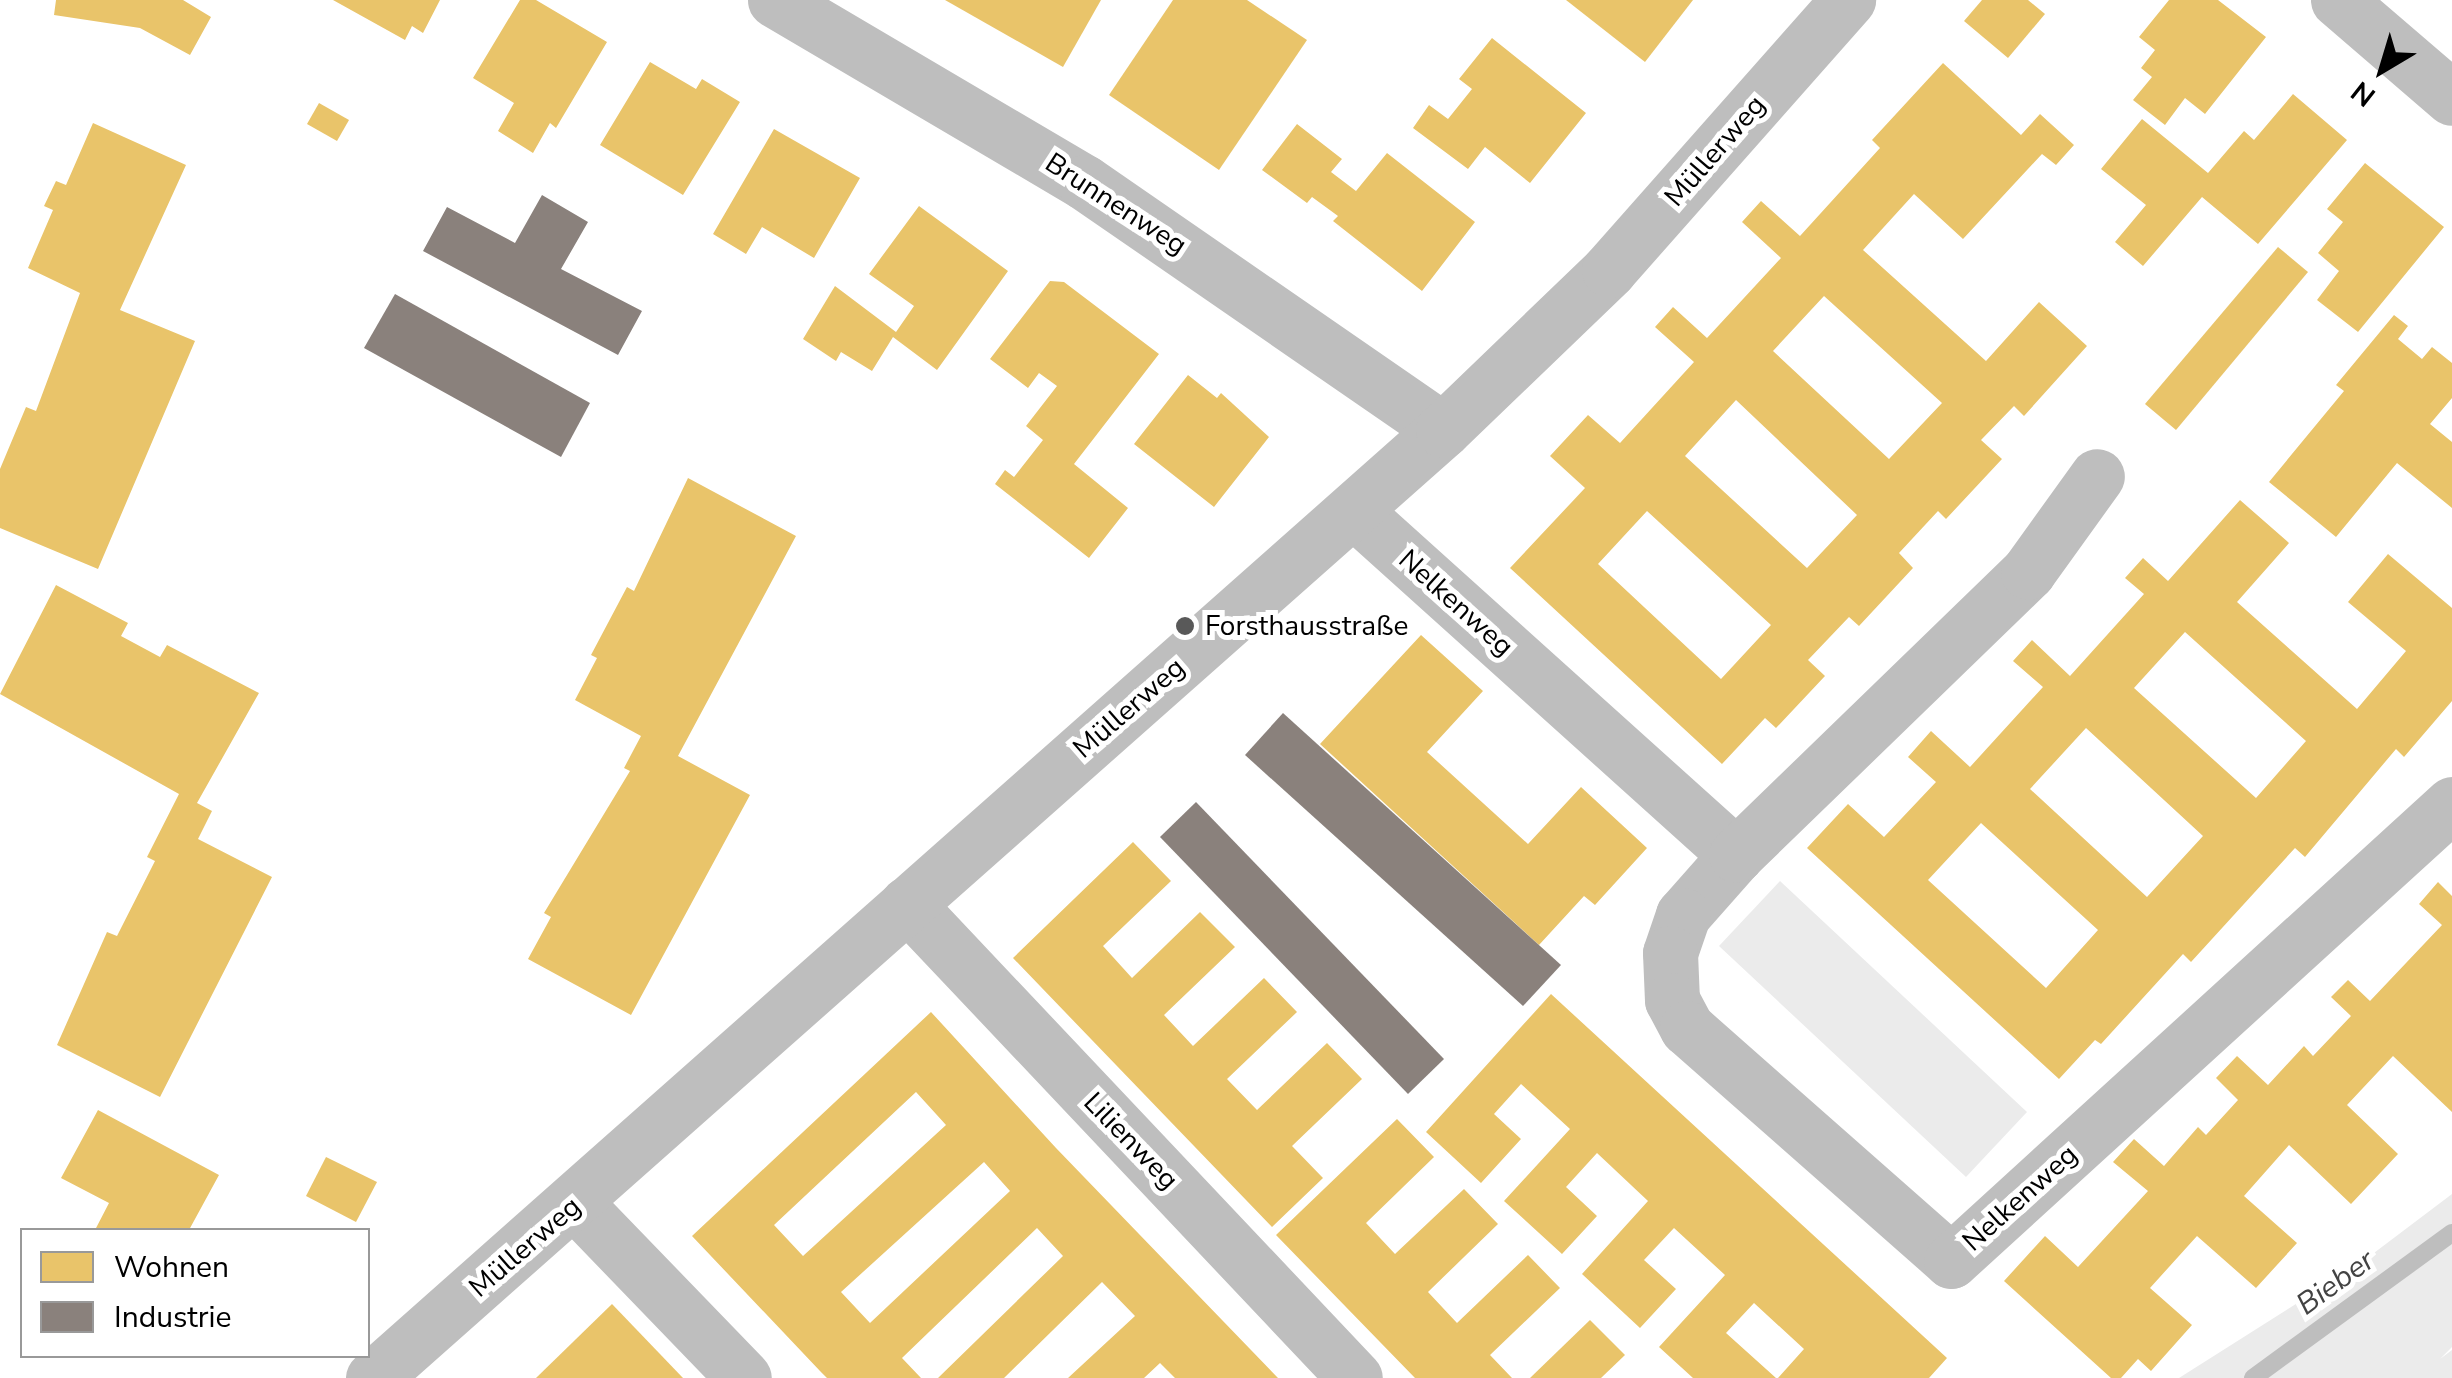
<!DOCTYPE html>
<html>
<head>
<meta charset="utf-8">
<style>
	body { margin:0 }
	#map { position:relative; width:2452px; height:1378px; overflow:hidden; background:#fff; font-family:"Nunito Sans",sans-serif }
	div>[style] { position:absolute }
	.green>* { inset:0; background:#ebebeb }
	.homes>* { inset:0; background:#e9c46a }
	.industry>* { inset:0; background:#8a817c }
	.stream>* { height:18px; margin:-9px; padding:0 9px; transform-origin:9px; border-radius:9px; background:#bebebe }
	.minor>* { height:55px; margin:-27.5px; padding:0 27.5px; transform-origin:27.5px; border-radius:27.5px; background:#bebebe }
	.dots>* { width:28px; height:28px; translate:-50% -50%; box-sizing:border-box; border:5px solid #fff; border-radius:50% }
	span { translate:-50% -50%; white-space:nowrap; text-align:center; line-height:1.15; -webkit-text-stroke:10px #fff; paint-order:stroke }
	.street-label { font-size:28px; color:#000 }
	.poi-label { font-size:28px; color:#000 }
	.left { translate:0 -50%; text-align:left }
	.water-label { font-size:30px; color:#434343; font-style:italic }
	.legend { position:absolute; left:20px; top:1228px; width:350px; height:130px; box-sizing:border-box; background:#fff; border:2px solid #999; margin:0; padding:12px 18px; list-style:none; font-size:30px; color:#000 }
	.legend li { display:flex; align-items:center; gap:20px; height:50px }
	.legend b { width:50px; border:2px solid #999 }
	.north { position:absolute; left:2332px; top:20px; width:100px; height:100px; -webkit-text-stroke:8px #fff; paint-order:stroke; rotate:218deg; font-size:28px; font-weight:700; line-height:40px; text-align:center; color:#000 }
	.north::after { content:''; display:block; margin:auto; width:35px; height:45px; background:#000; clip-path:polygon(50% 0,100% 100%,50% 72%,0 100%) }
</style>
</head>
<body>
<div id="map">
	<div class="green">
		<i style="clip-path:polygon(1780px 881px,2027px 1112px,1966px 1177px,1719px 946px)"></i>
		<i style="clip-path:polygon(2452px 1194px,2452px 1347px,2440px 1359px,2452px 1350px,2452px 1378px,2179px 1378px,2362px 1262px)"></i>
	</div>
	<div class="homes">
		<i style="clip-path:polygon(56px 0,183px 0,211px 17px,190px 55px,140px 28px,54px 15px)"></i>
		<i style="clip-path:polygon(333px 0,440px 0,423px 33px,412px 26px,405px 40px)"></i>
		<i style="clip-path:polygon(520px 0,536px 0,607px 42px,556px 128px,550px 123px,533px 153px,498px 131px,514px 103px,473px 78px)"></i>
		<i style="clip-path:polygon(945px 0,1101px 0,1063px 67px)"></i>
		<i style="clip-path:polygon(1173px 0,1247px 0,1307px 40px,1219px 170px,1109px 95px)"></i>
		<i style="clip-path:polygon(1566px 0,1693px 0,1645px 62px)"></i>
		<i style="clip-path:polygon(1982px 0,2028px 0,2045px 14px,2008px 58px,1964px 21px)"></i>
		<i style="clip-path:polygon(2169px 0,2218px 0,2266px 37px,2205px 114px,2185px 98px,2165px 125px,2133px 100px,2152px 77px,2141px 68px,2155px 50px,2139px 37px)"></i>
		<i style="clip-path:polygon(1492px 38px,1586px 113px,1530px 183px,1485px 147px,1468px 169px,1413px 128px,1429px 105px,1448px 119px,1472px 89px,1459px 79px)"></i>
		<i style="clip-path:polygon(650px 62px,696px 89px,702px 79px,740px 102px,683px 195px,600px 145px)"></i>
		<i style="clip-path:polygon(evenodd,1943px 63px,2021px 135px,2040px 114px,2074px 145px,2056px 165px,2042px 154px,1963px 239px,1914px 194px,1863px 250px,1986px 361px,2039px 302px,2087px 346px,2024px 416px,2014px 406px,1981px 440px,2002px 459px,1946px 519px,1938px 511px,1899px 553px,1913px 568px,1859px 626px,1849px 617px,1808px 660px,1825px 676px,1776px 728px,1765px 718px,1722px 764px,1510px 568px,1585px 488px,1550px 456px,1588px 415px,1620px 443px,1694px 362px,1655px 327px,1673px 307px,1707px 338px,1781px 258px,1742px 222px,1761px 201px,1800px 236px,1880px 148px,1872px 140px,1943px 63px,1824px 296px,1942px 403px,1889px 459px,1773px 351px,1824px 296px,1943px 63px,1736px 400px,1857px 515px,1807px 568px,1685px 456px,1736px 400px,1943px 63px,1647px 511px,1771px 625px,1721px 679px,1598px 564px,1647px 511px)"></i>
		<i style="clip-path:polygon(2293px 94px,2347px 140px,2258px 244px,2202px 197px,2143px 266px,2115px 242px,2146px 205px,2101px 169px,2142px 119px,2208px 173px,2244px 131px,2254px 140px)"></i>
		<i style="clip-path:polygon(319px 103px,349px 120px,337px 141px,307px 124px)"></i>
		<i style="clip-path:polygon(93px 123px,186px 165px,120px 310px,195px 341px,98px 569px,0 528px,0 469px,26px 407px,36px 411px,80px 293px,28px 268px,53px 210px,44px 206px,56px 181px,66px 185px)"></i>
		<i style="clip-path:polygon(1297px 124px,1342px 159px,1331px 172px,1356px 191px,1387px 153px,1475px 222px,1422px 291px,1333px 221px,1338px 216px,1312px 197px,1307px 203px,1262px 170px)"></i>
		<i style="clip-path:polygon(774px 129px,860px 178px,814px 258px,762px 227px,746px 254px,713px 234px)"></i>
		<i style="clip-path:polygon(2365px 163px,2444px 227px,2358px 332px,2317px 300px,2339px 271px,2318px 253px,2343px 222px,2327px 209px)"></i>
		<i style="clip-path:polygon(919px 206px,1008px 271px,937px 370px,893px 337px,872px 371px,841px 352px,836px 361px,803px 339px,835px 286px,896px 332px,914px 306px,869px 274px)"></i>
		<i style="clip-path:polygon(2278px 247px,2308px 272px,2176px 430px,2145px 404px)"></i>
		<i style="clip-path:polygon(1050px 281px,1064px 282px,1159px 354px,1074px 464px,1128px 508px,1089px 558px,995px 484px,1005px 470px,1014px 477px,1043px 440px,1026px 426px,1057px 386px,1039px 373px,1028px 388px,990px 359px)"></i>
		<i style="clip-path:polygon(2394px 315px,2408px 326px,2398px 339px,2422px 359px,2432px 347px,2452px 363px,2452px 398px,2430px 424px,2452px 442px,2452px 508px,2397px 463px,2336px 537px,2269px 482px,2344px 391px,2336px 385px)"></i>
		<i style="clip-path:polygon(1188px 375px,1217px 398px,1221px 393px,1269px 437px,1214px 507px,1134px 444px)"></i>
		<i style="clip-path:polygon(688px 478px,796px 536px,678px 756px,750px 795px,631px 1015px,528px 959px,551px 917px,544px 913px,630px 771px,624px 768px,641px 736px,575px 700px,597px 658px,591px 655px,627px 587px,634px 591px)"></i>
		<i style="clip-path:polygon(evenodd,2240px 500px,2289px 543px,2237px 602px,2357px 709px,2406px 651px,2348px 602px,2388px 554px,2452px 608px,2452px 701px,2404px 757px,2396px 749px,2305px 857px,2295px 848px,2191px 962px,2183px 954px,2101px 1044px,2095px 1040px,2059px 1079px,1807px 848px,1848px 804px,1884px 837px,1936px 782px,1908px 757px,1931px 731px,1970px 767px,2043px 687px,2013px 661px,2032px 640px,2070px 676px,2144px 594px,2125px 578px,2143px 558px,2168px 581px,2240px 500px,2185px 632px,2306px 741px,2256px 798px,2134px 688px,2185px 632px,2240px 500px,2086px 728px,2203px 836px,2147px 897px,2030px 789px,2086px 728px,2240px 500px,1981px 823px,2098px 930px,2046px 988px,1928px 880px,1981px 823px)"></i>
		<i style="clip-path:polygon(56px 585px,128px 623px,121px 636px,160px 657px,167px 645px,259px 693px,197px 803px,212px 811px,198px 839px,272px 877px,160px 1097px,57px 1045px,107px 932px,117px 936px,155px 861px,147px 857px,179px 794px,0 694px)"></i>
		<i style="clip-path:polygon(1421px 635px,1483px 691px,1427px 752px,1528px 844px,1581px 787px,1647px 848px,1595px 905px,1584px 896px,1539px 945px,1320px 744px)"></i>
		<i style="clip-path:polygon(1133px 842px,1171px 881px,1103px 946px,1132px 978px,1200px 912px,1235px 947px,1164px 1015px,1193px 1046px,1264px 978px,1297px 1012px,1227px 1079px,1257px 1110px,1327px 1043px,1362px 1079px,1292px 1146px,1323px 1178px,1272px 1227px,1013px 958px)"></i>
		<i style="clip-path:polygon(2438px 882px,2452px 896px,2452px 1112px,2393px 1056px,2347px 1105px,2398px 1154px,2351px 1204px,2289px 1145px,2244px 1196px,2297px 1243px,2256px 1288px,2197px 1236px,2150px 1288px,2192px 1325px,2151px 1371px,2138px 1359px,2121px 1378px,2111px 1378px,2004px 1281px,2045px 1236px,2078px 1267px,2148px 1191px,2113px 1162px,2134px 1139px,2164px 1166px,2198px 1127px,2206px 1135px,2238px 1100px,2216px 1078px,2237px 1056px,2268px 1085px,2304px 1046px,2313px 1056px,2351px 1016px,2331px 997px,2348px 980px,2370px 1001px,2442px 925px,2419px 904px)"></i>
		<i style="clip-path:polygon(1551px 994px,1947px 1358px,1929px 1378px,1778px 1378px,1804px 1349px,1754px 1303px,1726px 1333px,1776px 1378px,1693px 1378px,1659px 1347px,1725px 1275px,1674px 1228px,1644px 1260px,1676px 1289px,1640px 1328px,1582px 1274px,1648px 1201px,1597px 1153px,1566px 1187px,1597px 1216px,1562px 1254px,1504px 1201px,1570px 1129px,1521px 1084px,1494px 1114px,1521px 1139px,1481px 1183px,1426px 1132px)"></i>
		<i style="clip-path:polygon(evenodd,931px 1012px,1056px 1148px,1278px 1378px,1175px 1378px,1160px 1363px,1144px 1378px,1068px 1378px,1135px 1316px,1102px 1282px,1004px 1378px,938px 1378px,1063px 1256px,1037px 1228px,902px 1358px,921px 1378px,827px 1378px,820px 1371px,692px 1236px,931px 1012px,916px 1092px,946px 1125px,803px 1256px,774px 1225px,916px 1092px,931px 1012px,984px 1162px,1010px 1191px,870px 1323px,841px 1292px,984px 1162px)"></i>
		<i style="clip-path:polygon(98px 1110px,219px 1175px,189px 1230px,95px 1230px,109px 1203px,61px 1178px)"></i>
		<i style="clip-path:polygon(1397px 1119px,1434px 1157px,1366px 1223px,1395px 1254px,1464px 1189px,1498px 1224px,1428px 1292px,1457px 1323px,1528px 1255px,1560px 1288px,1490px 1355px,1512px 1378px,1415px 1378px,1276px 1235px)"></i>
		<i style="clip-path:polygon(326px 1157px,377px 1182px,356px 1222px,306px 1196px)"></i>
		<i style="clip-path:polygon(612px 1304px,683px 1378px,536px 1378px)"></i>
		<i style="clip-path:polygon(1590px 1320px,1625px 1355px,1601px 1378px,1530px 1378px)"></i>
	</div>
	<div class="industry">
		<i style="clip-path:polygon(542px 195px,588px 222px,561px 269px,642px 311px,618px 355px,423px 251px,447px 207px,515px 243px)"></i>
		<i style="clip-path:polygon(395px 294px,590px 403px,561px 457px,364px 348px)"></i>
		<i style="clip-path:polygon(1283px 713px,1561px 965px,1523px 1006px,1245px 755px)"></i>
		<i style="clip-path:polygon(1196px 802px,1444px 1059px,1408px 1094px,1160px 837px)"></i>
	</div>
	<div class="stream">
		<i style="left:2253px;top:1378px;width:246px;rotate:-36.1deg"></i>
	</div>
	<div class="minor">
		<i style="left:775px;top:0;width:359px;rotate:30.5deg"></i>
		<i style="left:1084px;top:182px;width:436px;rotate:34.6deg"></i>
		<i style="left:2338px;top:0;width:150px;rotate:40.7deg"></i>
		<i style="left:1355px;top:512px;width:513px;rotate:42deg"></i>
		<i style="left:1736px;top:855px;width:80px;rotate:131.5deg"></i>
		<i style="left:1683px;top:915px;width:40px;rotate:108.9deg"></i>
		<i style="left:1670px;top:953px;width:47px;rotate:87.6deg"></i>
		<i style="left:1672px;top:1000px;width:32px;rotate:62deg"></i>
		<i style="left:1687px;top:1028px;width:352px;rotate:41.4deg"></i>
		<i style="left:1951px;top:1261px;width:678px;rotate:-42.37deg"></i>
		<i style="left:1736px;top:855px;width:407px;rotate:-44.1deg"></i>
		<i style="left:2028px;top:572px;width:118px;rotate:-54.3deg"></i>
		<i style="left:907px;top:904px;width:652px;rotate:46.62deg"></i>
		<i style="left:575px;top:1203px;width:243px;rotate:46deg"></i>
		<i style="left:373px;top:1378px;width:1430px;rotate:-41.54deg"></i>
		<i style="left:1443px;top:430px;width:231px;rotate:-43.9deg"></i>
		<i style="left:1609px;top:270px;width:361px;rotate:-48.5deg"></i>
	</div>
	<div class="dots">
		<i style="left:1185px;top:626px;background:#595959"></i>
	</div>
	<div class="street-label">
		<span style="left:1715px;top:151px;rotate:-49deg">Müllerweg</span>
		<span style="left:1116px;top:204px;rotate:33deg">Brunnenweg</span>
		<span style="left:1456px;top:603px;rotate:42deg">Nelkenweg</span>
		<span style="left:1129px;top:708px;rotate:-41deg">Müllerweg</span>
		<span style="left:1131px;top:1141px;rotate:46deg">Lilienweg</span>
		<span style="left:2020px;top:1198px;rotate:-42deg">Nelkenweg</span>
		<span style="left:525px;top:1247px;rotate:-41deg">Müllerweg</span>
	</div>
	<div class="poi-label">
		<span class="left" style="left:1205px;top:626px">Forsthausstraße</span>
	</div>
	<div class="water-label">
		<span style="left:2336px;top:1283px;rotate:-36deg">Bieber</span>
	</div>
	<ul class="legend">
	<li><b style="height:28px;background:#e9c46a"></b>Wohnen</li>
	<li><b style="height:28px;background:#8a817c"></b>Industrie</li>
	</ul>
	<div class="north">N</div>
</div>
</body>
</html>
